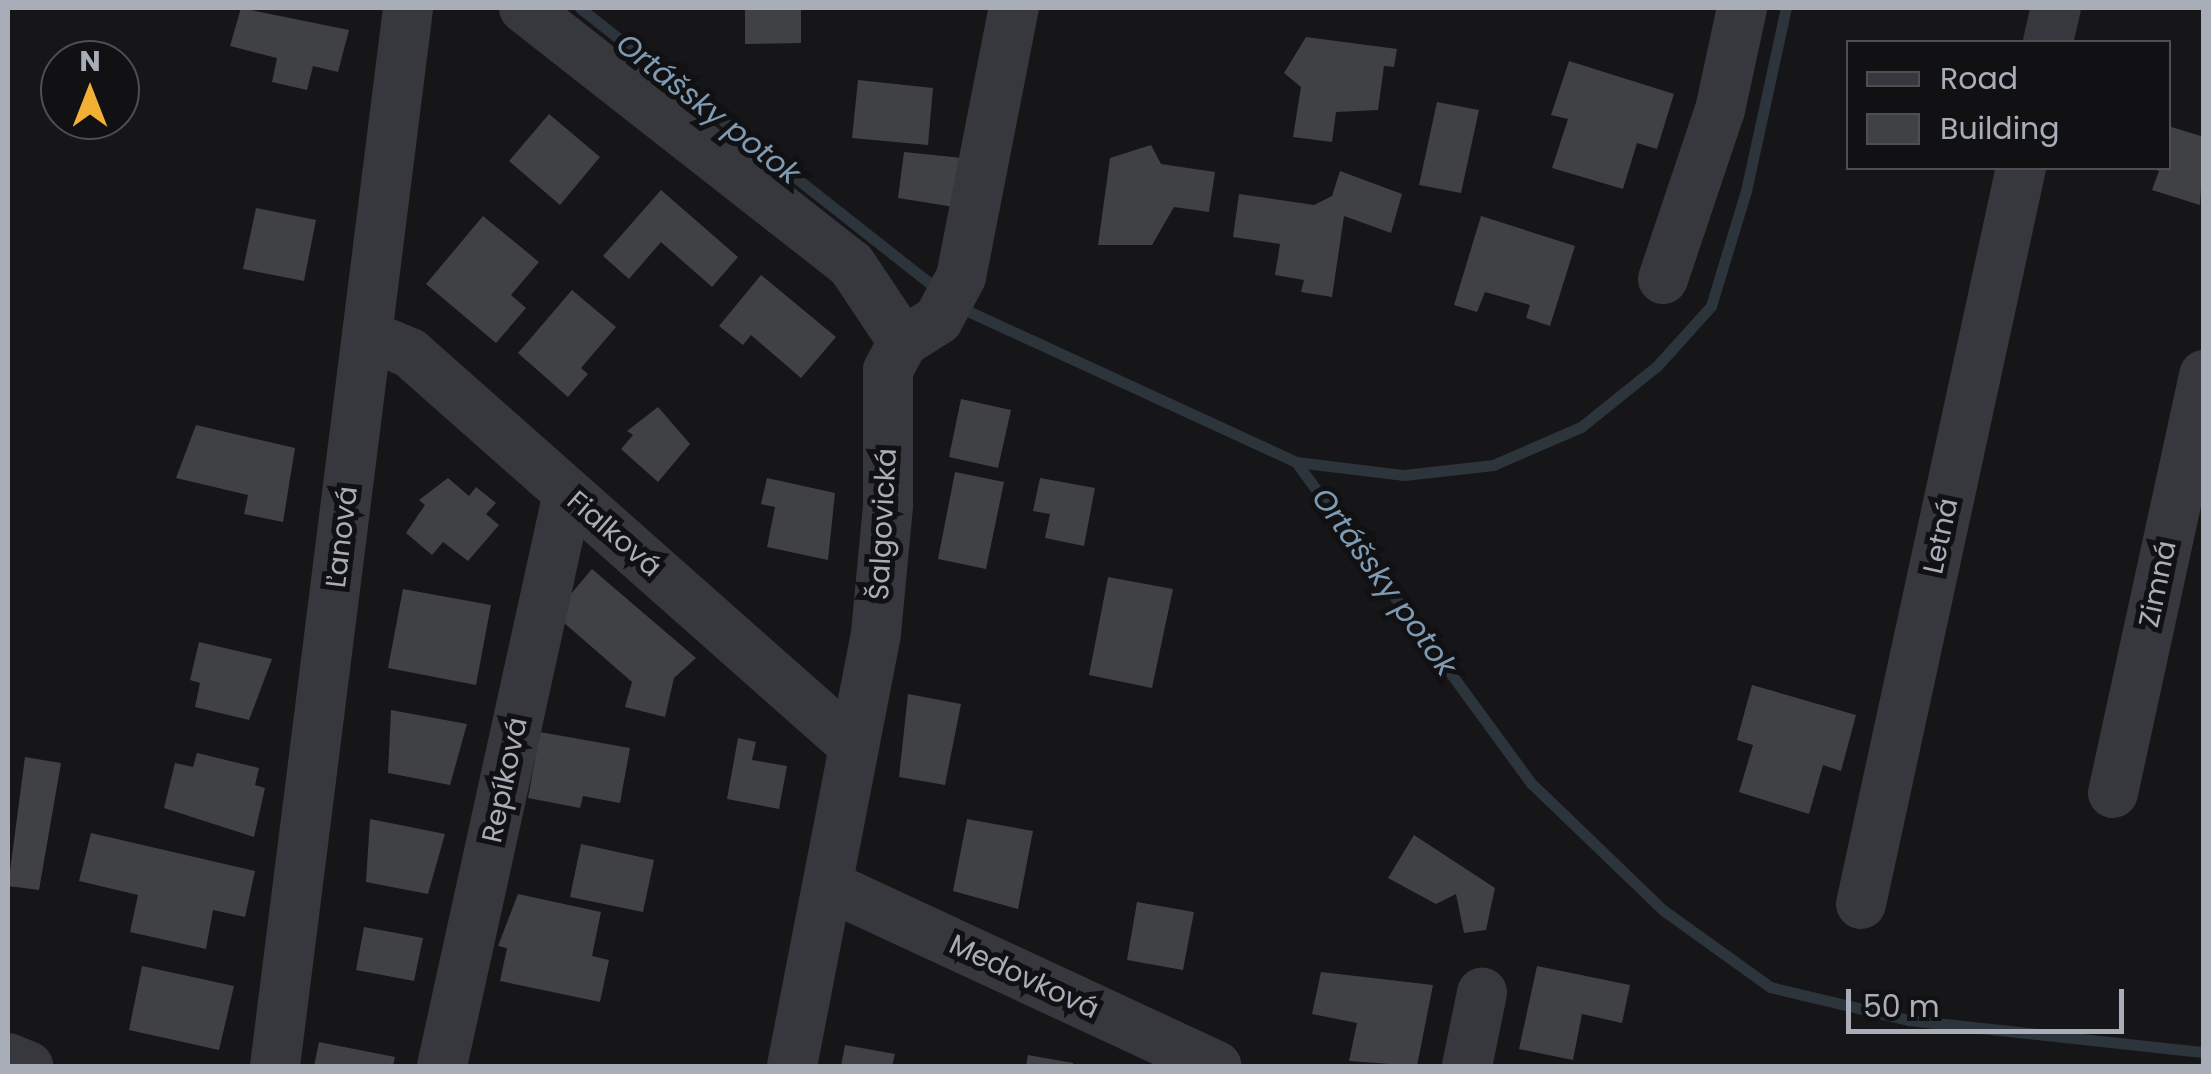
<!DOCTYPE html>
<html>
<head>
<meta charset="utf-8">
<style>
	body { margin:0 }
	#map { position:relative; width:2211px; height:1074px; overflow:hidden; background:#161618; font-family:Poppins,sans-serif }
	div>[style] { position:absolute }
	.stream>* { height:11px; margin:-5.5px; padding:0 5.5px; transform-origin:5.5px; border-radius:5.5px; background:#2c353c }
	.building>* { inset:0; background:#404145 }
	.minor>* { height:50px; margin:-25px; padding:0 25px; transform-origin:25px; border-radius:25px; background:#37383d }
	span { translate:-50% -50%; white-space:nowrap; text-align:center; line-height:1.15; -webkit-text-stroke:10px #111113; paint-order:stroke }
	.street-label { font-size:28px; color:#a8adb8 }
	.water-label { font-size:30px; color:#7f9bb3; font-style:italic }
	.frame { position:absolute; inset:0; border:10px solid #a8adb8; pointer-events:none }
	.legend { position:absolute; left:1846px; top:40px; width:325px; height:130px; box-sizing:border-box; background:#111113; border:2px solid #4d4f55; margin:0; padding:12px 18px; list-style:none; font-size:30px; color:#a8adb8 }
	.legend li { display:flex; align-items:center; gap:20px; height:50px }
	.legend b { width:50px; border:2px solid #4d4f55 }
	.north { position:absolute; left:40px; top:40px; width:100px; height:100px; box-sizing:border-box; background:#111113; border:2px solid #4d4f55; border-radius:50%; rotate:0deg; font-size:28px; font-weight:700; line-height:40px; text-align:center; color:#a8adb8 }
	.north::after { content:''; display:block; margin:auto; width:35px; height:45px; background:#f2b134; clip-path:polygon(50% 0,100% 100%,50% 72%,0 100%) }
	.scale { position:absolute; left:1846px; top:989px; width:278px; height:45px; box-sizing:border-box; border:5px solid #a8adb8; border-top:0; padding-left:12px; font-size:30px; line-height:35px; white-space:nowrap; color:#a8adb8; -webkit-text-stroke:8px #111113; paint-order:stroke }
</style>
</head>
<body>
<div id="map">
	<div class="stream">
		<i style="left:580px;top:8px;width:457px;rotate:38.2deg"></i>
		<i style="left:957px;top:306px;width:373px;rotate:24.7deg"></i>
		<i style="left:1296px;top:462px;width:398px;rotate:53.8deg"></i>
		<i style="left:1531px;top:783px;width:183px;rotate:43.9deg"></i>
		<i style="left:1663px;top:910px;width:132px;rotate:35.7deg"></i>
		<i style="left:1770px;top:987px;width:142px;rotate:13.4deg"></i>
		<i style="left:1908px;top:1020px;width:298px;rotate:6.2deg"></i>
		<i style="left:1296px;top:462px;width:109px;rotate:6.9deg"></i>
		<i style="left:1404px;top:475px;width:90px;rotate:-6.4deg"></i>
		<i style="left:1493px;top:465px;width:96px;rotate:-23.4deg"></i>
		<i style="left:1581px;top:427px;width:97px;rotate:-38.8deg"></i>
		<i style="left:1657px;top:366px;width:81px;rotate:-48deg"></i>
		<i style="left:1711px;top:306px;width:120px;rotate:-73.1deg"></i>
		<i style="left:1746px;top:191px;width:187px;rotate:-77.7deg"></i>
	</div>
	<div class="building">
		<i style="clip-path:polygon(241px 8px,349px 30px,338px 72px,313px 66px,307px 90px,272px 82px,277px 58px,230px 46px)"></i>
		<i style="clip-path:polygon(745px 8px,801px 8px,801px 43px,745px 44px)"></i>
		<i style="clip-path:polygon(1306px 37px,1397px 49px,1394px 67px,1384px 66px,1378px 110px,1336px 112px,1332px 142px,1293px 137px,1301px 87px,1284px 73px)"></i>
		<i style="clip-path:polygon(1569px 61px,1674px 94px,1657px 149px,1637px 143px,1623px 189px,1552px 168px,1568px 119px,1551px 115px)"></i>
		<i style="clip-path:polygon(858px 80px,933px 88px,928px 145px,852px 138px)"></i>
		<i style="clip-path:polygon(1437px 102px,1479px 110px,1461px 193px,1419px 185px)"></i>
		<i style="clip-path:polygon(549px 114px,600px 157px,560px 205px,509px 161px)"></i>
		<i style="clip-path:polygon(2168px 126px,2204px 137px,2200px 205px,2152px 190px,2159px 171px,2149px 168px,2168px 168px)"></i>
		<i style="clip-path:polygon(1151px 145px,1161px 164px,1215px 172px,1209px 212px,1174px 207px,1152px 245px,1098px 245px,1110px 158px)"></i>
		<i style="clip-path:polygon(904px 152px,962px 158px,954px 207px,898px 198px)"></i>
		<i style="clip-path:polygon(1340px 171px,1402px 194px,1391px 233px,1344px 216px,1332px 297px,1301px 292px,1304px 280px,1275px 275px,1280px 244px,1233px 237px,1239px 194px,1314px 205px,1332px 196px)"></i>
		<i style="clip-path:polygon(661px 190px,738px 257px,712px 287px,661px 242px,629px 279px,603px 256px)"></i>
		<i style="clip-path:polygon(256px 208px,316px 220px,304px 281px,243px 269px)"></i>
		<i style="clip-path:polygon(483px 216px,539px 262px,511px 295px,526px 308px,496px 343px,426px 284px)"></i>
		<i style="clip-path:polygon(1481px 216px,1575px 246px,1550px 326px,1526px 318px,1530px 305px,1485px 292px,1477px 312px,1454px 305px)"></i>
		<i style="clip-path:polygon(761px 275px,836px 337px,801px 378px,751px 335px,743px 345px,719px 326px)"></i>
		<i style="clip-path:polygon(572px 290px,616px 327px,581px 368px,588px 374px,568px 397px,518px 353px)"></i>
		<i style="clip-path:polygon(961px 399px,1011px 410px,998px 468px,949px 457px)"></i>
		<i style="clip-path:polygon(658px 407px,690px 444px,658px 482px,621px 449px,633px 435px,627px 431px)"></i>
		<i style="clip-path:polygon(196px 425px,295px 448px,283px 522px,244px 514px,248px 495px,176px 478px)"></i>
		<i style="clip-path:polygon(955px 472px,1004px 482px,986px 569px,938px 559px)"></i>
		<i style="clip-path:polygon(448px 478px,469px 496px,476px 487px,496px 503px,486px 514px,499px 525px,468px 561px,443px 542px,432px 555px,406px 533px,425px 505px,419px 500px)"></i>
		<i style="clip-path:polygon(767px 478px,835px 493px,828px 560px,767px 547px,775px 507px,761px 504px)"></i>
		<i style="clip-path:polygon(1040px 478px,1095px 488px,1084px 546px,1045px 538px,1050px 514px,1033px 511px)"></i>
		<i style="clip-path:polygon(592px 569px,696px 658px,674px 678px,665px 717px,625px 707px,632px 682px,554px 614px)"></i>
		<i style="clip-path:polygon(1108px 577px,1173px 589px,1152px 688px,1089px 675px)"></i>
		<i style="clip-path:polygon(403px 589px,491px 605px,476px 685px,388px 668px)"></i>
		<i style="clip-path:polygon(199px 642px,272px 659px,249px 720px,195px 707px,200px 683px,190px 680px)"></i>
		<i style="clip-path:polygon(1752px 685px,1856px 715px,1841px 771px,1823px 765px,1809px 814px,1739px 792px,1753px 745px,1737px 740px)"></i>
		<i style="clip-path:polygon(908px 694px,961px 704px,945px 785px,899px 777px)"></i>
		<i style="clip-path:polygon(391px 710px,467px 724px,450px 785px,388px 773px)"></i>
		<i style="clip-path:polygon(540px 732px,630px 748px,620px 803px,583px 796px,580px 808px,528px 798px)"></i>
		<i style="clip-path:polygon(738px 738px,756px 742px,752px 760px,787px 766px,779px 809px,727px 799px)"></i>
		<i style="clip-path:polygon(197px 753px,259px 768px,255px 785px,265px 788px,254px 837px,164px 808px,175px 763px,193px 767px)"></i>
		<i style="clip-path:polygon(25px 757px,61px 763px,39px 890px,8px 886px)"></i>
		<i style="clip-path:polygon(370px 819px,445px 834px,428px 894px,366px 882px)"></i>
		<i style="clip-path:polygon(967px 819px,1033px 831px,1018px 909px,953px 891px)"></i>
		<i style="clip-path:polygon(91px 833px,255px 871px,245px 917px,213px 910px,206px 949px,130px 932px,138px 895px,79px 881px)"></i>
		<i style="clip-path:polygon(1414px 835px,1495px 888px,1486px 930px,1464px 933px,1456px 894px,1436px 904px,1388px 878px)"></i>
		<i style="clip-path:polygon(581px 844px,654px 860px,643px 912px,570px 897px)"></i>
		<i style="clip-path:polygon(518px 894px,601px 912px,592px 956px,609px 960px,600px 1002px,500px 981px,507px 948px,498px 946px)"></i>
		<i style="clip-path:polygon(1137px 902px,1194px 912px,1183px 970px,1127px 960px)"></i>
		<i style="clip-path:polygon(364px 927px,423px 938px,414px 981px,356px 970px)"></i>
		<i style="clip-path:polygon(142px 966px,234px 986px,219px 1050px,129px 1030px)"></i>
		<i style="clip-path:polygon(1537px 966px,1630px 985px,1622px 1023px,1582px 1014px,1573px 1060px,1519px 1049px)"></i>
		<i style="clip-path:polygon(1321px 972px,1433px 985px,1417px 1066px,1349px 1061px,1357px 1023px,1312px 1014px)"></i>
		<i style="clip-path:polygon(319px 1042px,395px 1057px,393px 1066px,314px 1066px)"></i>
		<i style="clip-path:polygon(845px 1045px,895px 1054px,892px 1066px,841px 1066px)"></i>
		<i style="clip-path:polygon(1028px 1055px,1073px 1063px,1073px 1066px,1026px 1066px)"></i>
	</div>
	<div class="minor">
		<i style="left:524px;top:8px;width:415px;rotate:38.1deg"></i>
		<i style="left:851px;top:264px;width:94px;rotate:56.3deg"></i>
		<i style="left:2048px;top:42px;width:35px;rotate:-77deg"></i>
		<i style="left:1663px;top:279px;width:178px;rotate:-71.4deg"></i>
		<i style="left:1720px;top:110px;width:104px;rotate:-77.8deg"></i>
		<i style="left:367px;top:335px;width:47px;rotate:22.7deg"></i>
		<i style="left:410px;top:353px;width:593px;rotate:41.51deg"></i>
		<i style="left:2113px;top:793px;width:428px;rotate:-77.7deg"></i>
		<i style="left:831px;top:887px;width:425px;rotate:24.9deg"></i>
		<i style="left:1861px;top:904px;width:753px;rotate:-77.74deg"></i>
		<i style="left:8px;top:1058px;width:22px;rotate:22deg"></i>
		<i style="left:275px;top:1066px;width:1066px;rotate:-82.83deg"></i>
		<i style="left:442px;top:1066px;width:587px;rotate:-77.6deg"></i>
		<i style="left:792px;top:1066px;width:441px;rotate:-79deg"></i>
		<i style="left:876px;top:633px;width:129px;rotate:-84.6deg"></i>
		<i style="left:888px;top:505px;width:135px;rotate:-90deg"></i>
		<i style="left:888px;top:370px;width:32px;rotate:-62deg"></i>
		<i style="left:903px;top:342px;width:41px;rotate:-32.2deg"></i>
		<i style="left:938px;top:320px;width:49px;rotate:-61.9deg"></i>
		<i style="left:961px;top:277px;width:274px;rotate:-78.9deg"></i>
		<i style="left:1467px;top:1066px;width:75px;rotate:-78.4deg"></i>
	</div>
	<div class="street-label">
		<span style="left:883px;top:524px;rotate:-87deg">Šalgovická</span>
		<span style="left:614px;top:534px;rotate:41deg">Fialková</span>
		<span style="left:1941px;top:536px;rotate:-78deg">Letná</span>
		<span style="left:342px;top:537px;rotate:-83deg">Ľanová</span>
		<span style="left:2158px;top:584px;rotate:-78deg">Zimná</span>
		<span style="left:505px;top:780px;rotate:-78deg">Repíková</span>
		<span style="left:1024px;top:977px;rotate:25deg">Medovková</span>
	</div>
	<div class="water-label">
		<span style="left:708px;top:109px;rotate:38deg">Ortášsky potok</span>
		<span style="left:1384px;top:582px;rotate:54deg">Ortášsky potok</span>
	</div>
	<div class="frame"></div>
	<ul class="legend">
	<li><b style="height:12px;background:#37383d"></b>Road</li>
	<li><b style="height:28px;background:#404145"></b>Building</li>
	</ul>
	<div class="north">N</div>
	<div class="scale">50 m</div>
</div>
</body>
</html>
